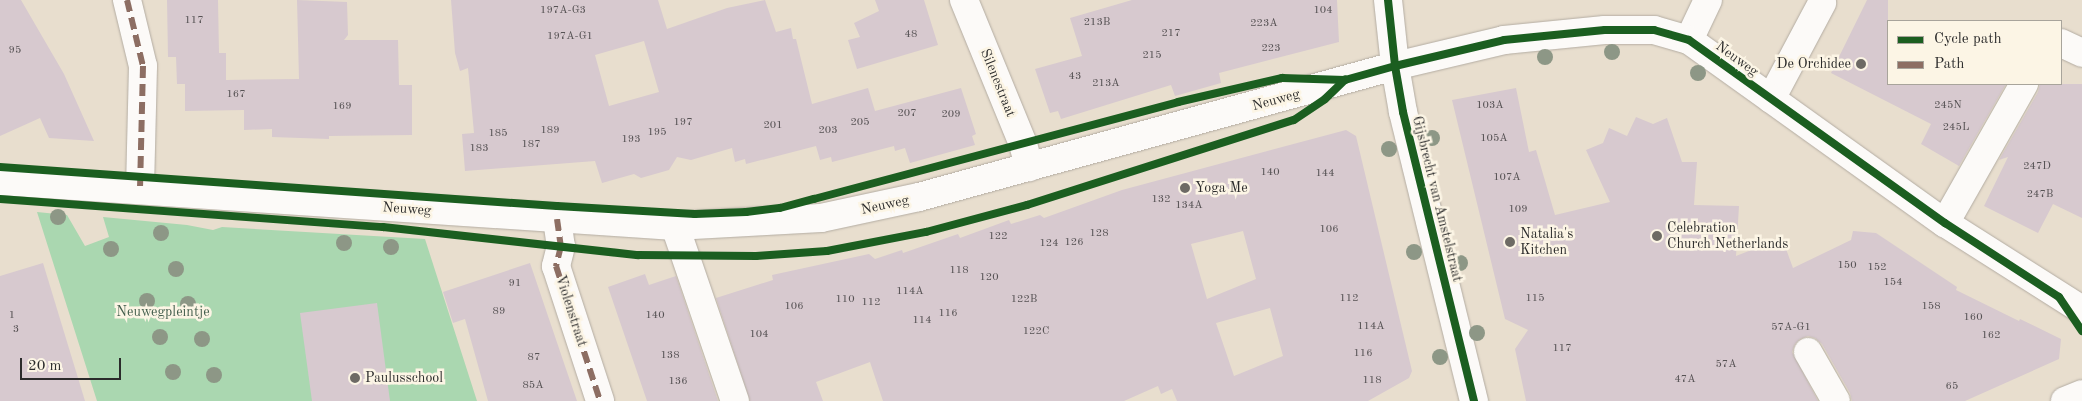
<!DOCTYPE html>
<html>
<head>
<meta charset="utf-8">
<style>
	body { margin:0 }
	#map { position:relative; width:2082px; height:401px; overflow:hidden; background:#e8dece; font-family:"Old Standard TT",serif }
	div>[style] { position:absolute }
	.green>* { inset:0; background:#aad7b0 }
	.building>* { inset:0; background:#d7c9cf }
	.roads { filter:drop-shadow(0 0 1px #b3aca2) drop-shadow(0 0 1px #b3aca2) }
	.minor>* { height:28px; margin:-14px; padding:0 14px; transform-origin:14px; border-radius:14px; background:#fcfaf8 }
	.quiet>* { height:6px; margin-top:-3px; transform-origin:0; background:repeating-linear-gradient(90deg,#8d6e63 0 12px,transparent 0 18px) }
	.cycleway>* { height:8px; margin:-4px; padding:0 4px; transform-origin:4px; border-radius:4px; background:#1b5e20 }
	.trees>* { width:16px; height:16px; margin:-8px; border-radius:50%; background:#8d9786 }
	.dots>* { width:14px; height:14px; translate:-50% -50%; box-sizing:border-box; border:2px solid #fcf5e5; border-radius:50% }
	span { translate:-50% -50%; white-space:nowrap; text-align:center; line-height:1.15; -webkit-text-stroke:5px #fcf5e5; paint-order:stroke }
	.number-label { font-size:11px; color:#565254 }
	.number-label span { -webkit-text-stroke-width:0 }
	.street-label { font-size:14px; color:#2b2b2b }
	.poi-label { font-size:14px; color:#2b2b2b }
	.right { translate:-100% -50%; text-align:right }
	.left { translate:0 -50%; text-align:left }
	.park-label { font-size:14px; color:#425d4c }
	.legend { position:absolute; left:1887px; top:20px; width:175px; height:65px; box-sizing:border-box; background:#fcf5e5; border:1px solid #a8a49b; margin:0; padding:6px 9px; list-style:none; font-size:15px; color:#2b2b2b }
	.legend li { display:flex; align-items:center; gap:10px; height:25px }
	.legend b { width:25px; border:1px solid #a8a49b }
	.scale { position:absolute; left:20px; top:358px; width:101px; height:22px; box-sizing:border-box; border:2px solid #2b2b2b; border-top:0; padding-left:6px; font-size:15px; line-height:18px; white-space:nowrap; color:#2b2b2b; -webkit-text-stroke:4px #fcf5e5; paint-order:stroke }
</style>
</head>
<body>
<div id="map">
	<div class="green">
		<i style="clip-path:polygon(37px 212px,67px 215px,85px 246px,109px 237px,103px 217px,187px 225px,213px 230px,222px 227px,425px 239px,477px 401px,97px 401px)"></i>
	</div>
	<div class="building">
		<i style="clip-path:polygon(0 0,21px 0,64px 74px,94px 141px,49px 138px,40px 118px,0 136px)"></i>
		<i style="clip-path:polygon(167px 0,218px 0,219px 53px,226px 53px,226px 80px,299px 79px,297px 0,347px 2px,348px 35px,344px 40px,398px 40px,399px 85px,412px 85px,412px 135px,329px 136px,329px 139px,272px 137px,272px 129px,244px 130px,244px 110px,185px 111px,185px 84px,177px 84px,176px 57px,168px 57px)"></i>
		<i style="clip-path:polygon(evenodd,451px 0,658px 0,667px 29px,727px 8px,765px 0,776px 32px,791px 28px,793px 39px,796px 39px,812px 104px,868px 88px,875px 111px,961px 88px,976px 134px,972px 136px,975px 145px,910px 163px,905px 148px,895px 151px,894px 146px,832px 162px,831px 157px,820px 160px,816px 146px,746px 164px,745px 159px,735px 162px,732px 148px,691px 160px,677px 157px,669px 170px,641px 178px,634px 174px,602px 183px,595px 161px,465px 171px,462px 134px,474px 133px,468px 68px,460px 71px,455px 53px,451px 0,644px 41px,659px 92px,609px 106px,595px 55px,644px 41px)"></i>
		<i style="clip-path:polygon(875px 0,924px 0,938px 45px,857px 69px,848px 40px,860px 37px,854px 23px,879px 11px)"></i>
		<i style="clip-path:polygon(1132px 0,1337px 0,1339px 42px,1219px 73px,1221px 83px,1175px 96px,1171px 85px,1061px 119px,1058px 111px,1050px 113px,1035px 69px,1082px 56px,1070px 18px)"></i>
		<i style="clip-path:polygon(1867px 0,1888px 0,1888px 84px,2006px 84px,1959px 166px,1921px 144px,1931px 124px,1831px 73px)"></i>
		<i style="clip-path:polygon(2040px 84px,2082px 84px,2082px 218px,2053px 204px,2038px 233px,1984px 206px,2008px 157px,1999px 160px,2038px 92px)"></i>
		<i style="clip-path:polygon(1516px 88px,1529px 152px,1536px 150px,1555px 215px,1610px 202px,1586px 150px,1603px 143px,1609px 128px,1627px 136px,1636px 117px,1653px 124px,1667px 118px,1682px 162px,1697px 162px,1694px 205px,1739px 206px,1736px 256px,1782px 238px,1793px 268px,1851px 240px,1853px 231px,1876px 233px,1957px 287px,1956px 290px,2019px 321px,2020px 319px,2061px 339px,2059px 359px,1965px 401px,1852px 401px,1850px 393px,1822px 344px,1815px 338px,1808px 336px,1800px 339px,1795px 344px,1792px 352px,1818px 401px,1526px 401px,1515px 349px,1528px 330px,1505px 319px,1452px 100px)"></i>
		<i style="clip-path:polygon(evenodd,1346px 130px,1356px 136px,1412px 371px,1409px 378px,1368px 401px,1177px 401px,1172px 389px,1161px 394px,1158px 386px,1124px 401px,883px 401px,870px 362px,816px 382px,823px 401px,750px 401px,716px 298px,773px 280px,772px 275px,869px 254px,875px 259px,902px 250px,903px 253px,958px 234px,960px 238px,1009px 220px,1011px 224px,1040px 215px,1044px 218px,1122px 190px,1346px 130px,1243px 231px,1256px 279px,1207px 299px,1191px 244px,1243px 231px,1346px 130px,1270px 308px,1283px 356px,1234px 376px,1216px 323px,1270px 308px)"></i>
		<i style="clip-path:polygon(43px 263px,85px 401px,0 401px,0 276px)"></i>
		<i style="clip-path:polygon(530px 263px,566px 369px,577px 401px,488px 401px,465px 319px,453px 323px,443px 292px)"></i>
		<i style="clip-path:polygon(645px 274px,649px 285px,676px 276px,718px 401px,647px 401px,608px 287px)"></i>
		<i style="clip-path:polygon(377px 303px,390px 401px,312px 401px,300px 313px)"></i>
	</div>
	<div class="roads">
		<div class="minor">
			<i style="left:127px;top:0;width:68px;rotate:76.4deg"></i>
			<i style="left:143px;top:66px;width:124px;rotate:91.4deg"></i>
			<i style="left:964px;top:0;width:156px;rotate:67.7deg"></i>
			<i style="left:1023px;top:144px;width:24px;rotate:75deg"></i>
			<i style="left:1388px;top:0;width:66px;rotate:83.9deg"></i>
			<i style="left:1395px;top:66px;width:47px;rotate:80.1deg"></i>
			<i style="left:1403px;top:112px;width:298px;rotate:76.2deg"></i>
			<i style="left:1689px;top:40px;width:44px;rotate:-64.6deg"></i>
			<i style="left:2061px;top:43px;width:23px;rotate:25deg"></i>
			<i style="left:1771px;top:99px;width:109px;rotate:-62deg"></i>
			<i style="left:0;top:181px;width:676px;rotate:3.81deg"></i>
			<i style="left:675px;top:226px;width:146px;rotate:-3.1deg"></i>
			<i style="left:821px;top:218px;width:100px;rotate:-12.1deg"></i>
			<i style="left:919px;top:197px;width:494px;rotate:-15.4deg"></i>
			<i style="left:1395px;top:66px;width:112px;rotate:-13.4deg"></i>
			<i style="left:1504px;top:40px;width:101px;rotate:-5.7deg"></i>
			<i style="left:1605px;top:30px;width:49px"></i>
			<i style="left:1654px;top:30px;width:36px;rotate:16deg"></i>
			<i style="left:1689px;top:40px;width:315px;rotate:35.6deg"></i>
			<i style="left:1945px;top:223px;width:162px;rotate:32.4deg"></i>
			<i style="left:557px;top:219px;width:27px;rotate:82deg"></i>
			<i style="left:561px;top:246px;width:21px;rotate:104deg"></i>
			<i style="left:556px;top:266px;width:142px;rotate:71.9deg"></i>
			<i style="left:1945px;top:223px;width:160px;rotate:-60.4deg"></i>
			<i style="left:675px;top:226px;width:185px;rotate:71.1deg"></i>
			<i style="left:1808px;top:352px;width:56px;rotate:60.3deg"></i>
			<i style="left:2065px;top:401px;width:18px;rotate:-22deg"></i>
		</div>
	</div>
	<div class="quiet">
		<i style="left:127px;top:0;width:68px;rotate:76.4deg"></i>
		<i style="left:143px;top:66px;width:124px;rotate:91.4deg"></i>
		<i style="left:557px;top:219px;width:27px;rotate:82deg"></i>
		<i style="left:561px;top:246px;width:21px;rotate:104deg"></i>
		<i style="left:556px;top:266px;width:142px;rotate:71.9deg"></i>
	</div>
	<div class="cycleway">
		<i style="left:1388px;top:0;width:66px;rotate:83.9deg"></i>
		<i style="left:1395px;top:66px;width:47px;rotate:80.1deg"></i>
		<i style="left:1403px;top:112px;width:298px;rotate:76.2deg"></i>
		<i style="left:0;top:167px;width:558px;rotate:4.01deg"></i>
		<i style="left:557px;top:206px;width:138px;rotate:3.3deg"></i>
		<i style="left:695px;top:214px;width:51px;rotate:-2.2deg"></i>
		<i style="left:746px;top:212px;width:34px;rotate:-7deg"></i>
		<i style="left:780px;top:208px;width:35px;rotate:-15deg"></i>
		<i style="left:814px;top:199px;width:377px;rotate:-14.9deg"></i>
		<i style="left:1178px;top:102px;width:107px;rotate:-13deg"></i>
		<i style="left:1282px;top:78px;width:63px;rotate:1.8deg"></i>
		<i style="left:1345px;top:80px;width:52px;rotate:-15.6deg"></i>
		<i style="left:1395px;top:66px;width:112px;rotate:-13.4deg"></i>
		<i style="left:1504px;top:40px;width:101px;rotate:-5.7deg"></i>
		<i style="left:1605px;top:30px;width:49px"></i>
		<i style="left:1654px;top:30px;width:36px;rotate:16deg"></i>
		<i style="left:1689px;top:40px;width:315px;rotate:35.6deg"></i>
		<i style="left:1945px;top:223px;width:136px;rotate:33deg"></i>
		<i style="left:2059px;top:297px;width:41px;rotate:55.9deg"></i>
		<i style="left:0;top:199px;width:384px;rotate:4.2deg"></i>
		<i style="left:383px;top:227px;width:257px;rotate:6.3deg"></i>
		<i style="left:638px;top:255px;width:118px;rotate:0.5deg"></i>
		<i style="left:756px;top:256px;width:71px;rotate:-4deg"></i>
		<i style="left:827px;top:251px;width:101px;rotate:-10.9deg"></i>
		<i style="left:926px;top:232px;width:105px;rotate:-15deg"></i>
		<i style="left:1027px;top:205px;width:280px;rotate:-17.7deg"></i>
		<i style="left:1294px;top:120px;width:37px;rotate:-34deg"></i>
		<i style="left:1325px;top:99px;width:28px;rotate:-44deg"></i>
	</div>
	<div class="trees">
		<i style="left:1612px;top:52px"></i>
		<i style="left:1545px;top:57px"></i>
		<i style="left:1698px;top:73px"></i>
		<i style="left:1432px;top:138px"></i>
		<i style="left:1389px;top:149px"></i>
		<i style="left:58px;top:217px"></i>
		<i style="left:161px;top:233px"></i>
		<i style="left:344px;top:243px"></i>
		<i style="left:391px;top:247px"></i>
		<i style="left:111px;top:249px"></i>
		<i style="left:1414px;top:252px"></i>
		<i style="left:1460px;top:263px"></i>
		<i style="left:176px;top:269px"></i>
		<i style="left:147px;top:301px"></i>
		<i style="left:188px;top:304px"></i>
		<i style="left:1477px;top:333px"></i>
		<i style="left:160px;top:337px"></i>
		<i style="left:202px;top:339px"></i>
		<i style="left:1440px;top:357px"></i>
		<i style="left:173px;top:372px"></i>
		<i style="left:214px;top:375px"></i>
	</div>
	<div class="dots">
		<i style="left:1861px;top:64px;background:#6d6a64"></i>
		<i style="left:1185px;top:188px;background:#6d6a64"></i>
		<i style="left:1657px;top:236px;background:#6d6a64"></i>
		<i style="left:1510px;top:242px;background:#6d6a64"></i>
		<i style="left:355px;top:378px;background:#6d6a64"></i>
	</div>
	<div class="number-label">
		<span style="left:563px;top:11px">197A-G3</span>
		<span style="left:1323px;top:11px">104</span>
		<span style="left:194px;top:21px">117</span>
		<span style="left:1097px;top:23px">213B</span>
		<span style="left:1264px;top:24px">223A</span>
		<span style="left:1171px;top:34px">217</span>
		<span style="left:911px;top:35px">48</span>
		<span style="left:570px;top:37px">197A-G1</span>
		<span style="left:1271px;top:49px">223</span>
		<span style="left:15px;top:51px">95</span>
		<span style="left:1152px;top:56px">215</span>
		<span style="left:1075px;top:77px">43</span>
		<span style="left:1106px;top:84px">213A</span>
		<span style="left:236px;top:95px">167</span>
		<span style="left:1490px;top:106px">103A</span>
		<span style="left:1948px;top:106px">245N</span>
		<span style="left:342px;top:107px">169</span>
		<span style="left:907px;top:114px">207</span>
		<span style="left:951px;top:115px">209</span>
		<span style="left:683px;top:123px">197</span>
		<span style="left:860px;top:123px">205</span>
		<span style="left:773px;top:126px">201</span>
		<span style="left:1956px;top:128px">245L</span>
		<span style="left:550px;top:131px">189</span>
		<span style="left:828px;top:131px">203</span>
		<span style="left:657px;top:133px">195</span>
		<span style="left:498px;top:134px">185</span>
		<span style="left:1494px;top:139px">105A</span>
		<span style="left:631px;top:140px">193</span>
		<span style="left:531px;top:145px">187</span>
		<span style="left:479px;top:149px">183</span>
		<span style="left:2037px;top:167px">247D</span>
		<span style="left:1270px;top:173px">140</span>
		<span style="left:1325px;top:174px">144</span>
		<span style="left:1507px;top:178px">107A</span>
		<span style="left:2040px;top:195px">247B</span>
		<span style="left:1161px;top:200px">132</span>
		<span style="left:1189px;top:206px">134A</span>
		<span style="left:1518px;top:210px">109</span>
		<span style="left:1329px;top:230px">106</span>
		<span style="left:1099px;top:234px">128</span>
		<span style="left:998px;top:237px">122</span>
		<span style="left:1074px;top:243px">126</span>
		<span style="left:1049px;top:244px">124</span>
		<span style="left:1847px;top:266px">150</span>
		<span style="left:1877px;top:268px">152</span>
		<span style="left:959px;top:271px">118</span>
		<span style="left:989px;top:278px">120</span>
		<span style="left:1893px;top:283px">154</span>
		<span style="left:515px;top:284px">91</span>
		<span style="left:910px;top:292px">114A</span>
		<span style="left:1349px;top:299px">112</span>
		<span style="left:1535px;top:299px">115</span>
		<span style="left:845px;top:300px">110</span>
		<span style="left:1024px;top:300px">122B</span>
		<span style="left:871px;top:303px">112</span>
		<span style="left:794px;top:307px">106</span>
		<span style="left:1931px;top:307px">158</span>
		<span style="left:499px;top:312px">89</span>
		<span style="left:948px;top:314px">116</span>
		<span style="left:12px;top:316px">1</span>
		<span style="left:655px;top:316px">140</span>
		<span style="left:1973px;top:318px">160</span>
		<span style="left:922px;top:321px">114</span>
		<span style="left:1371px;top:327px">114A</span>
		<span style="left:1791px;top:328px">57A-G1</span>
		<span style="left:16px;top:330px">3</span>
		<span style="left:1036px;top:332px">122C</span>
		<span style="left:759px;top:335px">104</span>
		<span style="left:1991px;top:336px">162</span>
		<span style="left:1562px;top:349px">117</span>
		<span style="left:1363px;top:354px">116</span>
		<span style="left:670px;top:356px">138</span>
		<span style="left:534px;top:358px">87</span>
		<span style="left:1726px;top:365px">57A</span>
		<span style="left:1685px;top:380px">47A</span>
		<span style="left:1372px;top:381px">118</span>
		<span style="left:678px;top:382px">136</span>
		<span style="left:533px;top:386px">85A</span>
		<span style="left:1952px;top:387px">65</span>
	</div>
	<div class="street-label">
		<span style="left:1737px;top:59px;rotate:36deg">Neuweg</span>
		<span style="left:998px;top:83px;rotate:68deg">Silenestraat</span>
		<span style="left:1276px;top:100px;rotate:-15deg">Neuweg</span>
		<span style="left:1437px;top:199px;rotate:76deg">Gijsbrecht van Amstelstraat</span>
		<span style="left:885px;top:205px;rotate:-12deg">Neuweg</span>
		<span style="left:407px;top:209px;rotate:4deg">Neuweg</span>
		<span style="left:571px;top:311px;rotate:72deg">Violenstraat</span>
	</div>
	<div class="poi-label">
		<span class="right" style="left:1851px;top:64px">De Orchidee</span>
		<span class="left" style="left:1195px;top:188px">Yoga Me</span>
		<span class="left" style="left:1667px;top:236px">Celebration<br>Church Netherlands</span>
		<span class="left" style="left:1520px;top:242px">Natalia's<br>Kitchen</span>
		<span class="left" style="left:365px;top:378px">Paulusschool</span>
	</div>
	<div class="park-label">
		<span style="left:163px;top:312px">Neuwegpleintje</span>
	</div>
	<ul class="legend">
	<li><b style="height:6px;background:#1b5e20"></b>Cycle path</li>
	<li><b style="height:6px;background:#8d6e63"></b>Path</li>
	</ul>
	<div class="scale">20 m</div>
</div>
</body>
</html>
